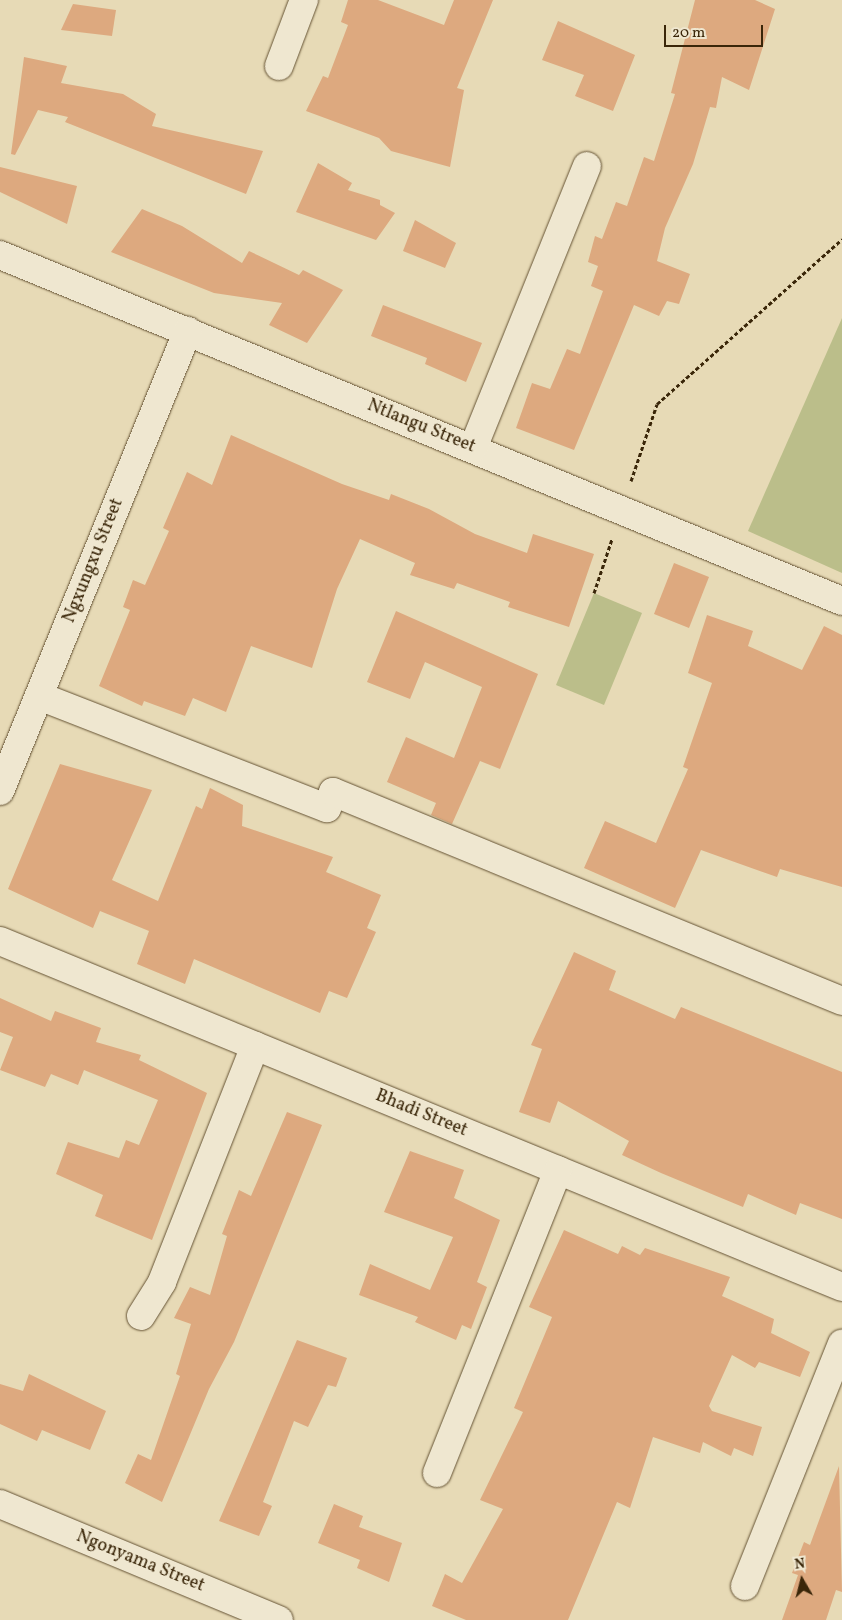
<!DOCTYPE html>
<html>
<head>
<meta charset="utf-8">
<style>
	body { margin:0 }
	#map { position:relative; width:842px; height:1620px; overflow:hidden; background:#e7dab6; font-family:Vollkorn,serif }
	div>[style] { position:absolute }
	.green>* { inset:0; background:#bbbe8a }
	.building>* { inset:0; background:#dda97f }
	.path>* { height:3px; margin-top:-1.5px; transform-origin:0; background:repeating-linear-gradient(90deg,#3a2609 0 4px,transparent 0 6.5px) }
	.roads { filter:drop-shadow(0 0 1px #655334) drop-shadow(0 0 1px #655334) }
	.minor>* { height:28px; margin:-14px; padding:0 14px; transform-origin:14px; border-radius:14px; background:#efe7d0 }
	span { translate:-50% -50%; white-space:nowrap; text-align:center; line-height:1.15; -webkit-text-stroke:4px #efe7d0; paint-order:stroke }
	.street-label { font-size:18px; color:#3a2609 }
	.north { position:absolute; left:777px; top:1555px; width:50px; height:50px; -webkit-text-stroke:4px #efe7d0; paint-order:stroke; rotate:352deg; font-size:14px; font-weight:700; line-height:20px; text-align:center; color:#3a2609 }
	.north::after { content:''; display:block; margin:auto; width:18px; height:22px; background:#3a2609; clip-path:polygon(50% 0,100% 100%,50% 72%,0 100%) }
	.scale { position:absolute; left:664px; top:25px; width:99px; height:22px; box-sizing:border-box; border:2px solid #3a2609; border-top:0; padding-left:6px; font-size:15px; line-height:18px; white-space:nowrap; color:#3a2609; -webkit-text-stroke:4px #efe7d0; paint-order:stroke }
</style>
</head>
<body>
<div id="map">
	<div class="green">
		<i style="clip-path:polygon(842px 318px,842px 573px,748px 531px)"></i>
		<i style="clip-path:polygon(594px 593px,642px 613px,604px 705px,556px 685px)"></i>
	</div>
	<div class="building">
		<i style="clip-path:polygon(348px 0,378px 0,444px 25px,454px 0,493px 0,457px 88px,464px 90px,450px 167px,391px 151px,379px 138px,306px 111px,323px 76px,328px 78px,348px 25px,341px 22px)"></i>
		<i style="clip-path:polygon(695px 0,755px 0,775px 9px,749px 90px,722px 77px,716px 108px,710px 107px,693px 164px,665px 228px,657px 261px,690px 274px,679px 304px,667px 301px,659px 316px,634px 305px,574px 450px,516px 428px,532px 383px,550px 389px,567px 349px,580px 354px,603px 291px,591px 286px,598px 266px,588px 262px,595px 236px,602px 239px,616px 202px,627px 206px,644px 157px,654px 161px,675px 94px,671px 93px)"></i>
		<i style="clip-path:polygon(73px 4px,116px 10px,112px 36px,61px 30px)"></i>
		<i style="clip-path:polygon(558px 21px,635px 55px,613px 111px,575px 96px,584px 75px,542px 60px)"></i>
		<i style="clip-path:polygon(24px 57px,67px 66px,61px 83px,123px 94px,156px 114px,152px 126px,263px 151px,246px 194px,65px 122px,68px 117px,38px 110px,15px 155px,11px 154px)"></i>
		<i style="clip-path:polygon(318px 163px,352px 183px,348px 190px,380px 200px,380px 205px,395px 213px,376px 240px,296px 212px)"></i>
		<i style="clip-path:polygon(0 167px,77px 186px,67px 224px,0 192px)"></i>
		<i style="clip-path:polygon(142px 209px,182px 226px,242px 263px,249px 251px,299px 275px,303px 270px,343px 290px,307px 343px,269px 325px,282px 303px,214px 293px,111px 252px)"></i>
		<i style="clip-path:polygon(415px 220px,456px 243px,445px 268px,403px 251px)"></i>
		<i style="clip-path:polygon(383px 305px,482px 343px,466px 382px,425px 364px,427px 358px,371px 336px)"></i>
		<i style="clip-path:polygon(231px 435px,342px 484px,389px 500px,391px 494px,429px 509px,475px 534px,527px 553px,533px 534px,594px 554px,569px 627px,508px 607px,510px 602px,457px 583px,454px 589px,410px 575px,415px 563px,360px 539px,337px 589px,312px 668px,251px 646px,226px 712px,193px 698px,185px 716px,144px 701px,142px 706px,99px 686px,130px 610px,123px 607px,133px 580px,145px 585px,169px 531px,163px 528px,187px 472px,212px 485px)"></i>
		<i style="clip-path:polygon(674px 563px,709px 577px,689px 628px,654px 614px)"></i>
		<i style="clip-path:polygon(396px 611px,538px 674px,500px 769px,480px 761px,452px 824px,431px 815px,436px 803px,387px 782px,406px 737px,454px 758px,482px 687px,425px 662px,410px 699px,367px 682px)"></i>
		<i style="clip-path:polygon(707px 615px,753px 631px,748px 646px,802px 670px,824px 626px,842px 635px,842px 887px,780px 869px,777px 877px,701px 850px,675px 908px,584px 868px,605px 821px,656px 843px,688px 769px,683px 767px,712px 683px,688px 673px)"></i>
		<i style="clip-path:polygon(60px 764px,152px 790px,112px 880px,158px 901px,196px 806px,202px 809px,210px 788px,243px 805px,242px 826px,333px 857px,326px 872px,381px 895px,367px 928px,376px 932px,347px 998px,329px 991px,320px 1013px,194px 959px,185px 984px,137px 964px,149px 931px,100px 911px,93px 928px,8px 889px)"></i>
		<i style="clip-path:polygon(574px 952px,616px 971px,609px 990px,675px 1019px,681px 1007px,842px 1072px,842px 1219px,800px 1203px,796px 1215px,748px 1194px,743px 1207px,661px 1173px,622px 1155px,629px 1141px,558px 1101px,550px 1123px,519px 1112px,542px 1049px,531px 1045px)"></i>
		<i style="clip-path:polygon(0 998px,51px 1021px,55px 1011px,101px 1028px,96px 1042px,141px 1055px,139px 1060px,207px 1093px,152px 1240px,95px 1216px,103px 1195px,56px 1174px,68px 1142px,119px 1158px,126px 1140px,139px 1145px,158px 1100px,84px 1070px,78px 1085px,51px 1074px,45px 1087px,0 1070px,13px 1037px,0 1032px)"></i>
		<i style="clip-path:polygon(287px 1112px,322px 1125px,234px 1342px,209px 1389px,162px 1502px,125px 1483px,138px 1454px,151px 1460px,180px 1376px,176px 1374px,191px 1324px,174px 1318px,190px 1287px,210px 1295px,227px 1236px,222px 1234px,239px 1190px,251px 1196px)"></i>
		<i style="clip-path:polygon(410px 1151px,464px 1170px,454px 1198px,500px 1220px,477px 1282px,487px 1287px,471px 1329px,462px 1325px,456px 1340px,415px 1322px,418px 1317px,359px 1295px,370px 1264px,430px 1290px,453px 1237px,384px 1212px)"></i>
		<i style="clip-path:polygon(564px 1230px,618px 1254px,622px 1246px,640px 1255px,645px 1248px,730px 1277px,722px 1296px,774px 1319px,771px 1333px,810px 1352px,800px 1377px,759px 1362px,755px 1368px,732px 1355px,709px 1406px,712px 1411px,762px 1427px,753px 1456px,734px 1448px,731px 1456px,703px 1442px,700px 1453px,653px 1437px,630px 1508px,617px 1502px,568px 1620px,466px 1620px,432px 1606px,445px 1574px,462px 1583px,503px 1509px,480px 1500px,523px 1412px,514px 1408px,552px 1317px,529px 1307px)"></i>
		<i style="clip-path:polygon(297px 1340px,347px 1358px,336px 1387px,328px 1385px,308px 1427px,294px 1421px,263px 1502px,272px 1506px,259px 1536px,219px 1521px)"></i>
		<i style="clip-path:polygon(29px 1374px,106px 1411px,90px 1450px,42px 1430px,37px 1441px,0 1424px,0 1384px,23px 1391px)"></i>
		<i style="clip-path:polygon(839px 1466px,842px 1592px,836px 1590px,826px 1620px,782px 1620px,798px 1575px,792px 1573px,804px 1542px,810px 1545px)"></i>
		<i style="clip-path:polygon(334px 1504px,363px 1516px,359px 1527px,402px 1543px,389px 1582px,357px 1568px,360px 1560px,318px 1543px)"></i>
	</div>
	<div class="path">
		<i style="left:631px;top:481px;width:81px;rotate:-71.3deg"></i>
		<i style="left:657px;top:404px;width:248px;rotate:-41.7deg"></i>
		<i style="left:594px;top:593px;width:57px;rotate:-71.6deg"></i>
	</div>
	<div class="roads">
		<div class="minor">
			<i style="left:279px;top:66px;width:71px;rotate:-69.3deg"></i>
			<i style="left:0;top:255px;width:910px;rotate:22.34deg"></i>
			<i style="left:473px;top:448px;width:304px;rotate:-68deg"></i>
			<i style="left:39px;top:696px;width:309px;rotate:21.3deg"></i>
			<i style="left:327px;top:808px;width:17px;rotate:-69deg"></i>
			<i style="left:333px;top:792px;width:550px;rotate:22.32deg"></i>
			<i style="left:0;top:791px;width:497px;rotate:-67.8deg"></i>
			<i style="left:0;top:941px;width:910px;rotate:22.34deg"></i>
			<i style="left:141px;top:1316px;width:40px;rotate:-58deg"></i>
			<i style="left:162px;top:1282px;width:254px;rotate:-68.5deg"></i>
			<i style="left:437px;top:1473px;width:326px;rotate:-68.2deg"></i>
			<i style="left:0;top:1504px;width:302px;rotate:22.6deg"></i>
			<i style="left:745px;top:1586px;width:261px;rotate:-68.2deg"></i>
		</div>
	</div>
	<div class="street-label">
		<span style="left:421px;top:427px;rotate:22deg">Ntlangu Street</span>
		<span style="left:94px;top:561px;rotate:-68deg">Ngxungxu Street</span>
		<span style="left:421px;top:1114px;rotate:22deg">Bhadi Street</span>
		<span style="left:140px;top:1562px;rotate:22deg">Ngonyama Street</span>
	</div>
	<div class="north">N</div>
	<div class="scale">20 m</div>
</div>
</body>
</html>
